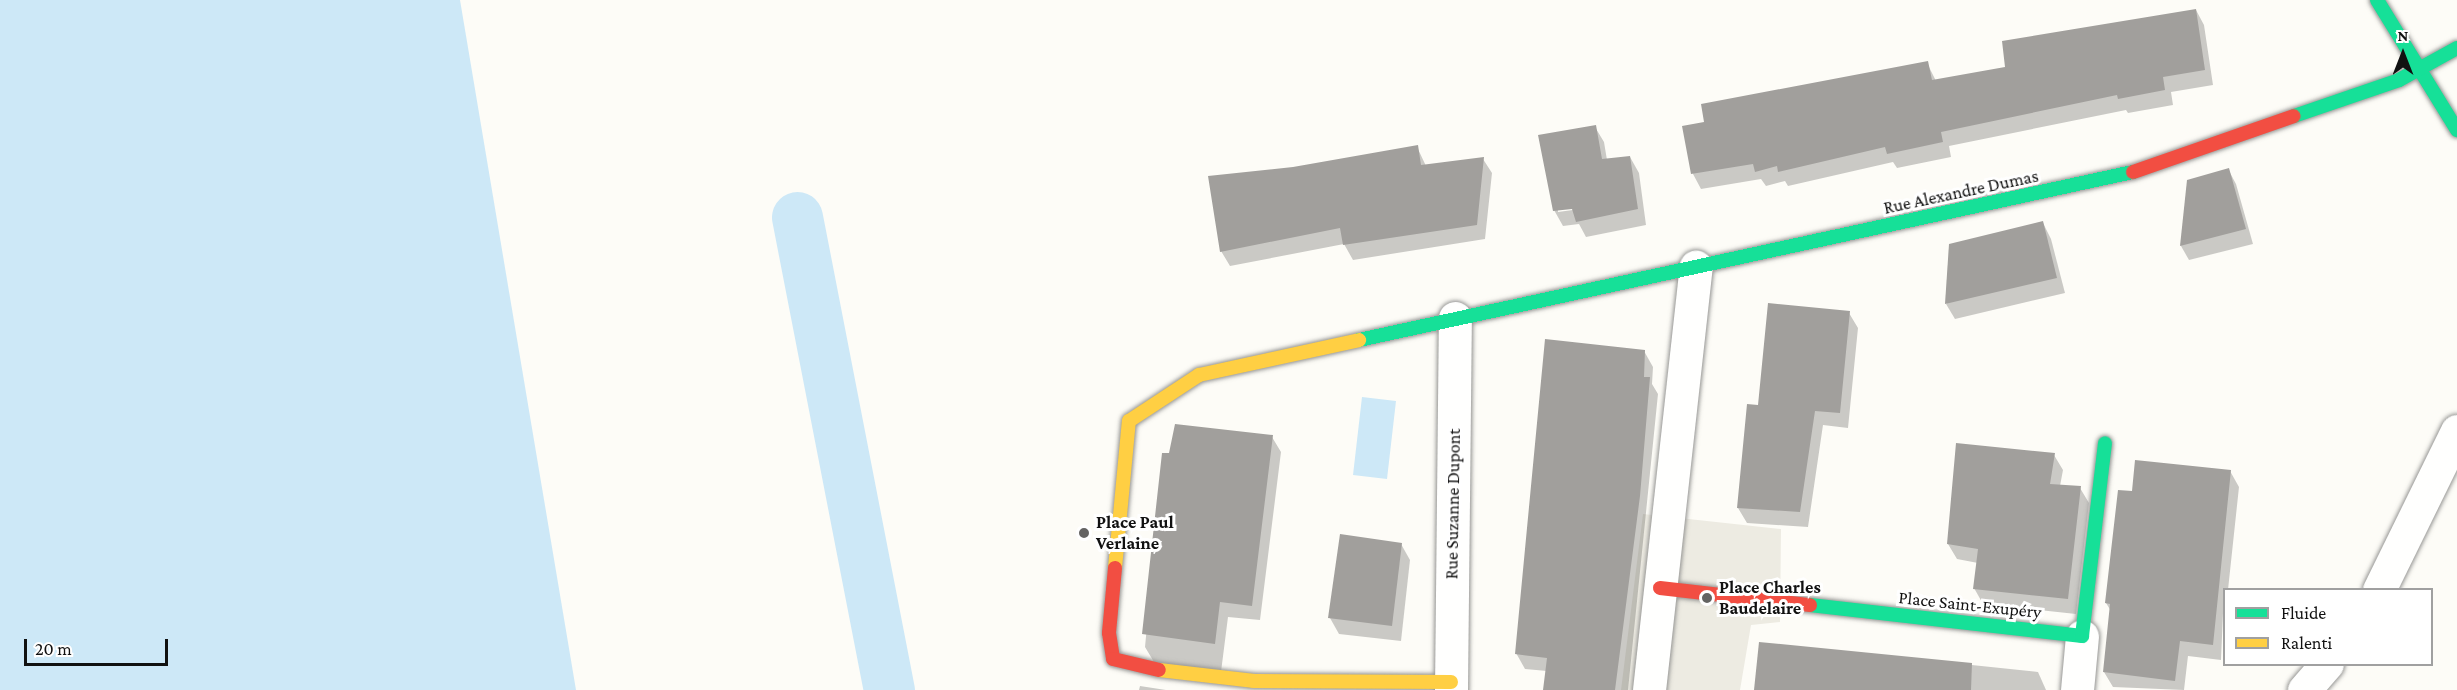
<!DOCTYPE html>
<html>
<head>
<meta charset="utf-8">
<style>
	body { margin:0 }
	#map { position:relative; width:2457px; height:690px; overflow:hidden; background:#fdfcf7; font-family:"Crimson Pro",serif }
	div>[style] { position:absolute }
	.plaza>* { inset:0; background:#edebe2 }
	.water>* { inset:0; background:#cde8f7 }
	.shadow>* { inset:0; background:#0003 }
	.canal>* { height:51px; margin:-25.5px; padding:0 25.5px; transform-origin:25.5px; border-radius:25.5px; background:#cde8f7 }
	.building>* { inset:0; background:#a19f9c }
	.roads { filter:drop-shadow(0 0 2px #979795) drop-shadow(0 0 2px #979795) }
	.street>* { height:33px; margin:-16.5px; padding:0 16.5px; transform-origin:16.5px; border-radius:16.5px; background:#fffffe }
	.fast>* { height:14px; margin:-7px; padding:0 7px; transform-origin:7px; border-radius:7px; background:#16e098 }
	.slow>* { height:14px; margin:-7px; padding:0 7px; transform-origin:7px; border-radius:7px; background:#ffcf43 }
	.jam>* { height:14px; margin:-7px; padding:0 7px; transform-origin:7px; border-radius:7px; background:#f24e42 }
	.dots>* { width:16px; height:16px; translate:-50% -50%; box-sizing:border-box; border:3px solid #fff; border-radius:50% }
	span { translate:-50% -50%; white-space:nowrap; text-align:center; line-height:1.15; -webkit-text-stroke:6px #fff; paint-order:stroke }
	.street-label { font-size:18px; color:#111 }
	.poi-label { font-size:18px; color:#111; font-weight:700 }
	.left { translate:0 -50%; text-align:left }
	.legend { position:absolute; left:2223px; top:588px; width:210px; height:78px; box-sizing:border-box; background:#fff; border:2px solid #a0a0a0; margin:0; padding:8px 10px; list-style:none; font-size:18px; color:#111 }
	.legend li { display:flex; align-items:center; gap:12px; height:30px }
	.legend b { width:30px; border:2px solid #a0a0a0 }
	.north { position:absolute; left:2373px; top:24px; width:60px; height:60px; -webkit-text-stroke:4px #fff; paint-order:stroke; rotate:0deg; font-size:16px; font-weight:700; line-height:24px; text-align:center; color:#111 }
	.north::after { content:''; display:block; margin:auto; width:21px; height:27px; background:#111; clip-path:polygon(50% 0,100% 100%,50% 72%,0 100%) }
	.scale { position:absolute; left:24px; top:639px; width:144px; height:27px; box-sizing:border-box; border:3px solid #111; border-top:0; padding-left:8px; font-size:18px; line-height:21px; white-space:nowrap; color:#111; -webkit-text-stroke:4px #fff; paint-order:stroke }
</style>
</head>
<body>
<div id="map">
	<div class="plaza">
		<i style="clip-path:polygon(1643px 514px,1781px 529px,1780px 622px,1751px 625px,1740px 690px,1621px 690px)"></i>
	</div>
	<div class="water">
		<i style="clip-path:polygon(0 0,460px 0,576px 690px,0 690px)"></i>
		<i style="clip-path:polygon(1362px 397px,1396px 401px,1387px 479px,1353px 475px)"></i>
	</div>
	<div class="shadow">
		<i style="clip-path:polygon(2196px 10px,2204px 25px,2213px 85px,2171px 92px,2173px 105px,2128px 113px,2126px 110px,1949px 146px,1951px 157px,1897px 168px,1893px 162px,1788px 186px,1785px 181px,1766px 186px,1761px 179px,1701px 189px,1693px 174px,1706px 123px,1927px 63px,1936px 81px,2007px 68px)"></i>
		<i style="clip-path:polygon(evenodd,1595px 127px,1604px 142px,1607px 160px,1630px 157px,1639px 173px,1646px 225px,1586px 237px,1579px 224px,1563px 226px,1554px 210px,1595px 127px,1558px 209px,1580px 209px,1558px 212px,1558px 209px)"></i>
		<i style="clip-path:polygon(1417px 147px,1426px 166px,1483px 159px,1492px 173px,1485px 239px,1353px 260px,1344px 244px,1230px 266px,1221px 251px,1293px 168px)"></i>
		<i style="clip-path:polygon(2228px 169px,2236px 184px,2253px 244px,2189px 260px,2181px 246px,2188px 181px)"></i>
		<i style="clip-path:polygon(2043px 223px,2051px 239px,2065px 293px,1955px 319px,1946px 304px)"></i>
		<i style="clip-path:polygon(1849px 313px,1858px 328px,1848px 428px,1823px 425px,1808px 527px,1747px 523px,1738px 508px,1749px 406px,1759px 407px)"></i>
		<i style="clip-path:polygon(1644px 351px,1653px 367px,1652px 384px,1658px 394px,1628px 690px,1545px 690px,1547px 671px,1525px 669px,1516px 653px)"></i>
		<i style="clip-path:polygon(1272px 437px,1281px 452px,1260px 620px,1228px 617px,1221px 672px,1154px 662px,1145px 647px,1163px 455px)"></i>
		<i style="clip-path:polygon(2054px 455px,2063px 470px,2060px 486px,2080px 488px,2089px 503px,2076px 614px,1983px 604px,1974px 588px,1978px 563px,1957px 559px,1948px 544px)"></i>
		<i style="clip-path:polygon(2230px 471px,2239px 487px,2228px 590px,2224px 590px,2221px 660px,2188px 656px,2184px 690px,2113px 687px,2104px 672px,2111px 611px,2106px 603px,2133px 492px)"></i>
		<i style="clip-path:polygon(1401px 544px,1410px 560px,1401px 641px,1339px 634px,1330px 618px)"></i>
		<i style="clip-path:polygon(1761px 643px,2038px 672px,2046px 690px,1755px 690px)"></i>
		<i style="clip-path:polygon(1140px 686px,1166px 690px,1139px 690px)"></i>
	</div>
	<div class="canal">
		<i style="left:797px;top:217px;width:482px;rotate:79deg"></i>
	</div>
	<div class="building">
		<i style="clip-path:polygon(2196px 9px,2205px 70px,2163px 77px,2165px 90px,2118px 99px,2117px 95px,1941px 132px,1943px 142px,1887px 154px,1885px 147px,1778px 172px,1777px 166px,1755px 172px,1753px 164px,1691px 174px,1682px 126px,1704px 122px,1701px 104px,1928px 61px,1932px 80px,2005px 67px,2002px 41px)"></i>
		<i style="clip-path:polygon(1596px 125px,1602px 159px,1630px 156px,1638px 209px,1576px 222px,1572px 209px,1553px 211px,1538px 135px)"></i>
		<i style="clip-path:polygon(1418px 145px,1421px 165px,1484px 157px,1477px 225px,1343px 245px,1340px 228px,1220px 252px,1208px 176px,1293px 167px)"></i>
		<i style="clip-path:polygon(2229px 168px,2246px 229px,2180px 246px,2187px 180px)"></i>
		<i style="clip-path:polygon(2043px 221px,2057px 278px,1945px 304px,1949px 244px)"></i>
		<i style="clip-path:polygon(1768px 303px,1850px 311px,1840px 413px,1815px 411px,1800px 512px,1737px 508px,1747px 404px,1758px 405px)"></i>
		<i style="clip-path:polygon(1545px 339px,1645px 350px,1644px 377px,1650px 377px,1640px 496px,1615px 690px,1543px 690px,1547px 658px,1515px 654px)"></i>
		<i style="clip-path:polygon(1175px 424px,1273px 435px,1252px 606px,1220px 602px,1215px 644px,1142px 634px,1162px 453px,1169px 453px)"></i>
		<i style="clip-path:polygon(1956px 443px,2055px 453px,2050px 484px,2081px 486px,2068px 599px,1973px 589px,1978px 549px,1947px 544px)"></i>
		<i style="clip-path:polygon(2135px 460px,2231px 470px,2213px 645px,2180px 641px,2175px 681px,2103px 672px,2110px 604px,2105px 603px,2118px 490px,2132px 491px)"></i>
		<i style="clip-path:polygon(1340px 534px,1402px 543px,1392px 626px,1328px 618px)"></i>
		<i style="clip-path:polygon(1759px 642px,1972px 663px,1971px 690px,1754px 690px)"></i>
	</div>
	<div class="roads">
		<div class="street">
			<i style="left:2379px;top:590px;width:177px;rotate:-63.9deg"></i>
			<i style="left:1451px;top:690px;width:372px;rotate:-89.4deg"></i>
			<i style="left:1649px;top:690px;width:426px;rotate:-83.7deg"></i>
			<i style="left:2077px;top:690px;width:54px;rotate:-84.7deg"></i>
			<i style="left:2304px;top:690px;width:35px;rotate:-49deg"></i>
		</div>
		<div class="fast">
			<i style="left:2377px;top:0;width:153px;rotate:58.4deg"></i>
			<i style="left:2294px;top:116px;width:111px;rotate:-18.9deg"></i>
			<i style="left:2399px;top:80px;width:66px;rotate:-28.9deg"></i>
			<i style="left:1359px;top:340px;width:792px;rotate:-12.25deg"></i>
			<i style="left:1810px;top:605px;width:274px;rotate:6.5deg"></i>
			<i style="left:2082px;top:636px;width:194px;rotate:-83.2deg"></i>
		</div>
		<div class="slow">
			<i style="left:1115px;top:568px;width:148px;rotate:-84.6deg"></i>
			<i style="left:1129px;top:421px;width:84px;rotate:-33.3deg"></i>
			<i style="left:1199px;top:375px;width:164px;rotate:-12.3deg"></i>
			<i style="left:1159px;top:670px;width:96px;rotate:6.6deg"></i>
			<i style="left:1254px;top:681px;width:197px;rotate:0.3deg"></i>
		</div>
		<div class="jam">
			<i style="left:2133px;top:172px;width:170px;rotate:-19.2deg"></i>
			<i style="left:1115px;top:568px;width:65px;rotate:95.3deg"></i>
			<i style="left:1109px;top:633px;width:26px;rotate:81deg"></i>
			<i style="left:1113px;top:659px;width:47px;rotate:13.4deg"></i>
			<i style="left:1660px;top:588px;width:151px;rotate:6.5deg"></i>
		</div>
	</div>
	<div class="dots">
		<i style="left:1084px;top:533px;background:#646362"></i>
		<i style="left:1707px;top:598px;background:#646362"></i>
	</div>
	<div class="street-label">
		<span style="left:1961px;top:192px;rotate:-12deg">Rue Alexandre Dumas</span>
		<span style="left:1453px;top:504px;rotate:-89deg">Rue Suzanne Dupont</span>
		<span style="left:1970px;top:605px;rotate:6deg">Place Saint-Exupéry</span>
	</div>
	<div class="poi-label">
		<span class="left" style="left:1096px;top:533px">Place Paul<br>Verlaine</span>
		<span class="left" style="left:1719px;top:598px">Place Charles<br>Baudelaire</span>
	</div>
	<ul class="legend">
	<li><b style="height:8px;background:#16e098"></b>Fluide</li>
	<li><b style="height:8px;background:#ffcf43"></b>Ralenti</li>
	</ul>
	<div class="north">N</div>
	<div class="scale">20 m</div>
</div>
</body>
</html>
